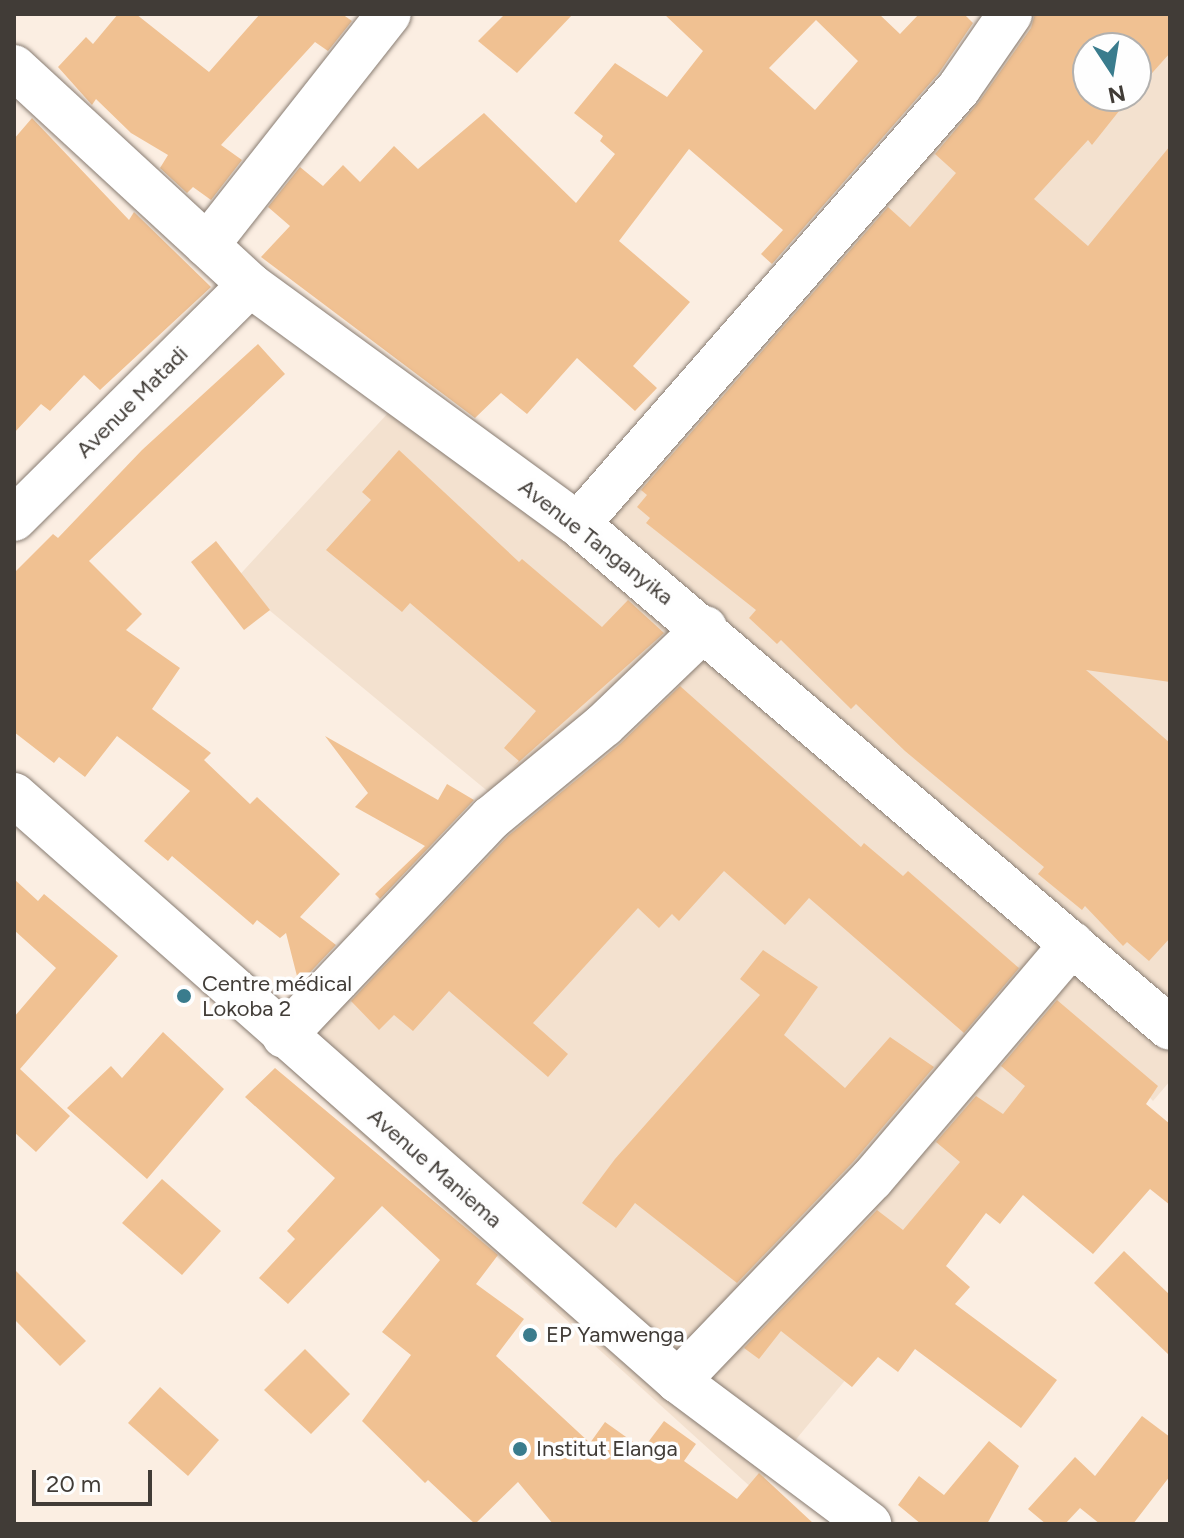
<!DOCTYPE html>
<html>
<head>
<meta charset="utf-8">
<style>
	body { margin:0 }
	#map { position:relative; width:1184px; height:1538px; overflow:hidden; background:#fbeee2; font-family:Figtree,sans-serif }
	div>[style] { position:absolute }
	.built>* { inset:0; background:#f3e1cf }
	.building>* { inset:0; background:#f0c192 }
	.roads { filter:drop-shadow(0 0 2px #887c72) drop-shadow(0 0 2px #887c72) }
	.minor>* { height:44px; margin:-22px; padding:0 22px; transform-origin:22px; border-radius:22px; background:#fff }
	.dots>* { width:22px; height:22px; translate:-50% -50%; box-sizing:border-box; border:4px solid #fefefe; border-radius:50% }
	span { translate:-50% -50%; white-space:nowrap; text-align:center; line-height:1.15; -webkit-text-stroke:7px #fefefe; paint-order:stroke }
	.street-label { font-size:22px; color:#413c37 }
	.poi-label { font-size:22px; color:#413c37 }
	.left { translate:0 -50%; text-align:left }
	.frame { position:absolute; inset:0; border:16px solid #413c37; pointer-events:none }
	.north { position:absolute; left:1072px; top:32px; width:80px; height:80px; box-sizing:border-box; background:#fefefe; border:2px solid #b2b0ae; border-radius:50%; rotate:168deg; font-size:22px; font-weight:700; line-height:32px; text-align:center; color:#413c37 }
	.north::after { content:''; display:block; margin:auto; width:28px; height:36px; background:#3a7c8d; clip-path:polygon(50% 0,100% 100%,50% 72%,0 100%) }
	.scale { position:absolute; left:32px; top:1470px; width:120px; height:36px; box-sizing:border-box; border:4px solid #413c37; border-top:0; padding-left:10px; font-size:24px; line-height:28px; white-space:nowrap; color:#413c37; -webkit-text-stroke:6px #fefefe; paint-order:stroke }
</style>
</head>
<body>
<div id="map">
	<div class="built">
		<i style="clip-path:polygon(evenodd,1003px 14px,1170px 14px,1170px 1081px,1153px 1101px,1113px 1058px,754px 1490px,272px 1053px,491px 794px,234px 581px,410px 389px,587px 503px,1003px 14px,1088px 48px,1136px 48px,1136px 96px,1088px 96px,1088px 48px)"></i>
	</div>
	<div class="building">
		<i style="clip-path:polygon(118px 14px,136px 14px,209px 72px,260px 14px,342px 14px,352px 21px,328px 51px,315px 42px,221px 145px,242px 160px,211px 200px,193px 187px,187px 193px,160px 168px,168px 155px,131px 133px,96px 99px,92px 105px,58px 67px,86px 37px,93px 44px)"></i>
		<i style="clip-path:polygon(505px 14px,573px 14px,517px 73px,478px 41px)"></i>
		<i style="clip-path:polygon(evenodd,664px 14px,879px 14px,900px 34px,919px 14px,964px 14px,973px 23px,939px 73px,772px 264px,761px 254px,783px 230px,689px 149px,619px 241px,690px 302px,633px 366px,657px 388px,635px 411px,577px 358px,527px 414px,501px 393px,475px 418px,261px 257px,290px 226px,268px 207px,300px 167px,323px 186px,343px 165px,360px 182px,394px 146px,418px 169px,484px 113px,576px 203px,615px 154px,600px 141px,603px 136px,574px 113px,615px 63px,667px 97px,703px 51px,664px 14px,816px 20px,858px 61px,815px 110px,769px 68px,816px 20px)"></i>
		<i style="clip-path:polygon(1035px 14px,1170px 14px,1170px 53px,1136px 91px,1136px 48px,1088px 48px,1088px 96px,1131px 96px,1092px 145px,1088px 140px,1034px 199px,1088px 246px,1170px 146px,1170px 682px,1086px 670px,1170px 743px,1170px 938px,1149px 961px,1127px 942px,1123px 946px,1085px 906px,1082px 910px,1038px 874px,1044px 867px,905px 751px,856px 704px,851px 709px,781px 640px,777px 644px,749px 618px,756px 610px,646px 523px,650px 518px,637px 507px,647px 495px,641px 490px,888px 207px,910px 227px,956px 173px,935px 154px,979px 102px,1031px 28px)"></i>
		<i style="clip-path:polygon(32px 118px,129px 220px,134px 212px,211px 287px,100px 390px,84px 375px,50px 411px,41px 404px,14px 433px,14px 139px)"></i>
		<i style="clip-path:polygon(258px 344px,285px 374px,89px 561px,142px 614px,126px 630px,180px 668px,152px 709px,211px 753px,204px 760px,250px 804px,257px 797px,340px 874px,300px 917px,336px 945px,299px 984px,286px 933px,280px 938px,257px 920px,253px 925px,172px 856px,168px 861px,144px 841px,190px 791px,117px 736px,85px 777px,59px 757px,54px 763px,14px 732px,14px 573px,53px 534px,58px 538px,142px 450px)"></i>
		<i style="clip-path:polygon(399px 450px,519px 562px,522px 559px,602px 627px,628px 600px,664px 633px,512px 768px,519px 761px,504px 748px,536px 711px,410px 603px,402px 612px,326px 550px,371px 500px,362px 492px)"></i>
		<i style="clip-path:polygon(216px 541px,270px 610px,244px 630px,191px 562px)"></i>
		<i style="clip-path:polygon(680px 686px,861px 847px,864px 843px,903px 876px,908px 871px,1019px 968px,964px 1033px,809px 898px,785px 925px,724px 871px,679px 921px,672px 914px,659px 928px,638px 908px,533px 1023px,568px 1054px,548px 1077px,449px 991px,413px 1031px,394px 1015px,379px 1030px,351px 1001px,508px 836px,620px 744px)"></i>
		<i style="clip-path:polygon(325px 736px,438px 800px,447px 784px,474px 800px,380px 899px,375px 894px,425px 846px,355px 807px,368px 793px)"></i>
		<i style="clip-path:polygon(14px 879px,38px 901px,44px 894px,118px 956px,20px 1069px,70px 1116px,36px 1152px,14px 1132px,14px 1017px,56px 968px,14px 930px)"></i>
		<i style="clip-path:polygon(763px 950px,818px 987px,784px 1035px,845px 1088px,890px 1037px,934px 1067px,853px 1162px,737px 1283px,635px 1203px,616px 1228px,582px 1203px,615px 1159px,760px 995px,740px 979px)"></i>
		<i style="clip-path:polygon(1057px 1000px,1158px 1086px,1146px 1104px,1170px 1124px,1170px 1205px,1150px 1189px,1093px 1254px,1023px 1195px,1000px 1224px,986px 1213px,946px 1266px,970px 1287px,955px 1304px,1057px 1380px,1021px 1428px,915px 1349px,898px 1372px,878px 1357px,852px 1387px,781px 1331px,759px 1359px,744px 1348px,877px 1210px,903px 1230px,960px 1162px,936px 1142px,976px 1096px,1003px 1114px,1025px 1086px,1001px 1066px)"></i>
		<i style="clip-path:polygon(163px 1032px,224px 1089px,147px 1179px,67px 1108px,111px 1066px,122px 1078px)"></i>
		<i style="clip-path:polygon(275px 1068px,498px 1255px,476px 1284px,524px 1319px,496px 1356px,590px 1443px,605px 1422px,643px 1449px,664px 1421px,696px 1444px,684px 1461px,737px 1499px,759px 1473px,814px 1524px,553px 1524px,518px 1482px,475px 1524px,428px 1480px,425px 1483px,362px 1421px,411px 1355px,382px 1332px,440px 1260px,382px 1206px,288px 1304px,259px 1278px,295px 1239px,287px 1231px,335px 1178px,245px 1097px)"></i>
		<i style="clip-path:polygon(162px 1179px,221px 1231px,182px 1275px,122px 1223px)"></i>
		<i style="clip-path:polygon(1124px 1251px,1170px 1295px,1170px 1356px,1094px 1283px)"></i>
		<i style="clip-path:polygon(14px 1269px,86px 1341px,60px 1366px,14px 1319px)"></i>
		<i style="clip-path:polygon(305px 1349px,350px 1394px,311px 1434px,264px 1390px)"></i>
		<i style="clip-path:polygon(160px 1387px,219px 1440px,188px 1476px,128px 1423px)"></i>
		<i style="clip-path:polygon(1142px 1416px,1170px 1437px,1170px 1476px,1133px 1524px,1100px 1524px,1080px 1508px,1065px 1524px,1046px 1524px,1028px 1509px,1075px 1457px,1095px 1476px)"></i>
		<i style="clip-path:polygon(989px 1441px,1019px 1466px,987px 1524px,921px 1524px,898px 1505px,919px 1476px,944px 1495px)"></i>
	</div>
	<div class="roads">
		<div class="minor">
			<i style="left:14px;top:67px;width:321px;rotate:42.7deg"></i>
			<i style="left:250px;top:285px;width:406px;rotate:36.1deg"></i>
			<i style="left:578px;top:524px;width:777px;rotate:40.41deg"></i>
			<i style="left:207px;top:245px;width:294px;rotate:-51.8deg"></i>
			<i style="left:14px;top:519px;width:332px;rotate:-44.8deg"></i>
			<i style="left:578px;top:524px;width:579px;rotate:-48.85deg"></i>
			<i style="left:959px;top:88px;width:90px;rotate:-55.4deg"></i>
			<i style="left:14px;top:795px;width:886px;rotate:41.43deg"></i>
			<i style="left:678px;top:1381px;width:239px;rotate:36.8deg"></i>
			<i style="left:284px;top:1036px;width:301px;rotate:-46.5deg"></i>
			<i style="left:491px;top:818px;width:146px;rotate:-39.5deg"></i>
			<i style="left:604px;top:725px;width:140px;rotate:-43.8deg"></i>
			<i style="left:678px;top:1381px;width:280px;rotate:-46.2deg"></i>
			<i style="left:872px;top:1179px;width:309px;rotate:-49.6deg"></i>
		</div>
	</div>
	<div class="dots">
		<i style="left:184px;top:996px;background:#3a7c8d"></i>
		<i style="left:530px;top:1335px;background:#3a7c8d"></i>
		<i style="left:520px;top:1449px;background:#3a7c8d"></i>
	</div>
	<div class="street-label">
		<span style="left:132px;top:402px;rotate:-45deg">Avenue Matadi</span>
		<span style="left:596px;top:542px;rotate:38deg">Avenue Tanganyika</span>
		<span style="left:435px;top:1168px;rotate:41deg">Avenue Maniema</span>
	</div>
	<div class="poi-label">
		<span class="left" style="left:202px;top:996px">Centre médical<br>Lokoba 2</span>
		<span class="left" style="left:546px;top:1335px">EP Yamwenga</span>
		<span class="left" style="left:536px;top:1449px">Institut Elanga</span>
	</div>
	<div class="frame"></div>
	<div class="north">N</div>
	<div class="scale">20 m</div>
</div>
</body>
</html>
